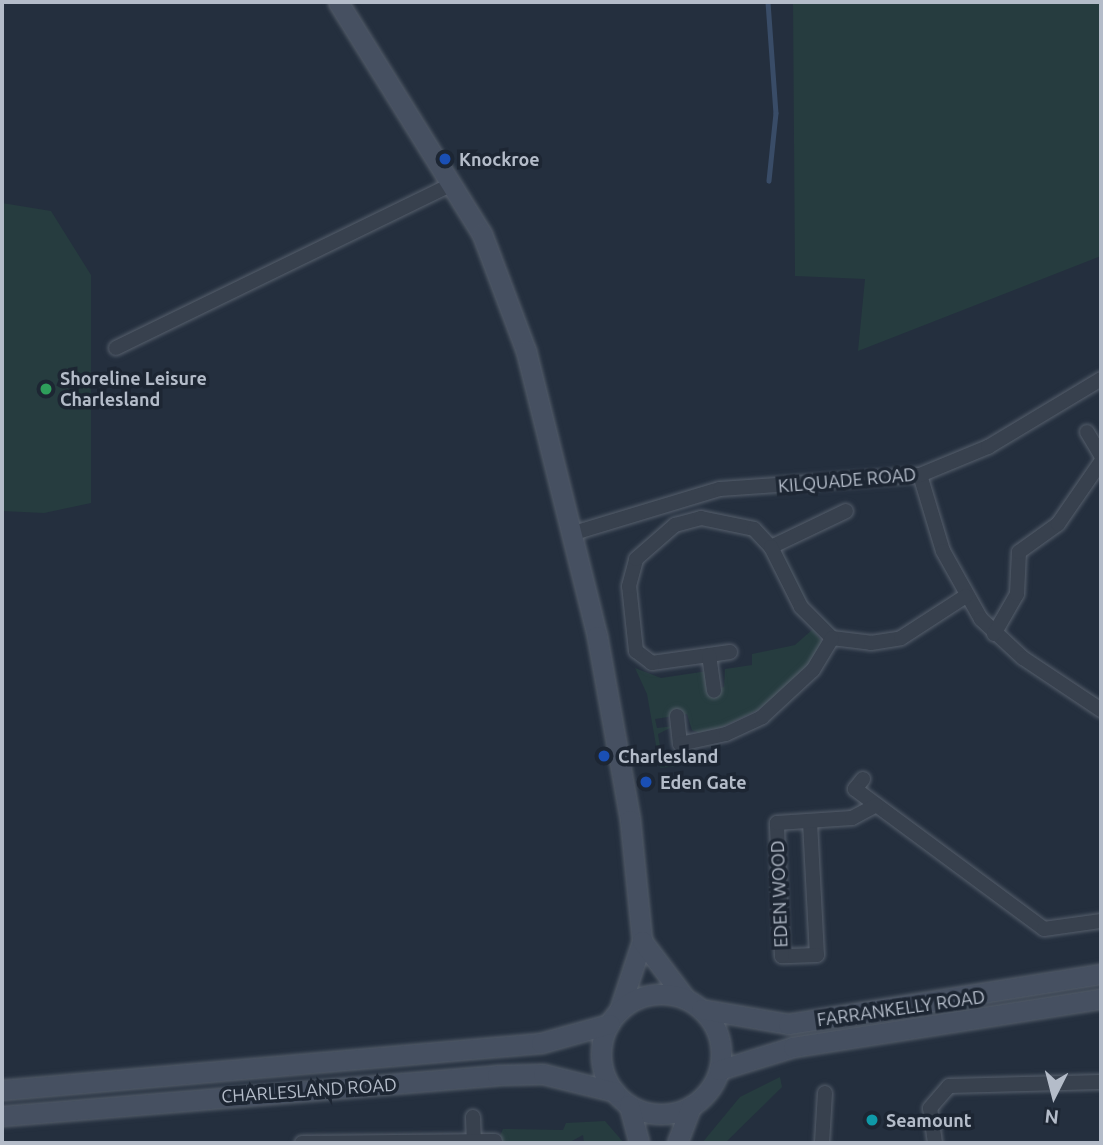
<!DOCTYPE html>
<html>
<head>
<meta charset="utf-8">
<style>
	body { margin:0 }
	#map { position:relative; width:1103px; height:1145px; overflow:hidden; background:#242f3e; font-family:Ubuntu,sans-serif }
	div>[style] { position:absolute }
	.green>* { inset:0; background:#263c3f }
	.stream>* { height:4.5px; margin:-2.25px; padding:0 2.25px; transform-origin:2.25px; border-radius:2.25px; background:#394c67 }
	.roads { filter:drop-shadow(0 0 2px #565f6c) drop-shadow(0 0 2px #565f6c) }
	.street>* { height:14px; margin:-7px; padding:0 7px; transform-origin:7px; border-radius:7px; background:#38414e }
	.secondary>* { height:19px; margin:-9.5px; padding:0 9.5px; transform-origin:9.5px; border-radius:9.5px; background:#465061 }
	.secondary>.ring { margin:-9.5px; padding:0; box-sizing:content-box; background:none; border:19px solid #465061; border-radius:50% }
	.dots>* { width:19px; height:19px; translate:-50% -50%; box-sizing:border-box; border:4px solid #1d2633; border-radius:50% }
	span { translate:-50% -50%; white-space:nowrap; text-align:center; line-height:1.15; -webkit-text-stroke:7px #1d2633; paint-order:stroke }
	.poi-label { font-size:18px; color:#b4bcc9; font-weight:700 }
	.left { translate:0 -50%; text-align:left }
	.street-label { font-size:18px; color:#b4bcc9 }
	.frame { position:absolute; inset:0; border:4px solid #b4bcc9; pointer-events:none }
	.north { position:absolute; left:1019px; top:1061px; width:70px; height:70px; -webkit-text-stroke:5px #1d2633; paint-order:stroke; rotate:186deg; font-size:19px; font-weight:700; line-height:28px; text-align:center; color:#b4bcc9 }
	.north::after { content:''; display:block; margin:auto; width:24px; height:32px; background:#b4bcc9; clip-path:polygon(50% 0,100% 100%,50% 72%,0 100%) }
</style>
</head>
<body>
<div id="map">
	<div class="green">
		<i style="clip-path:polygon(793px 2px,1101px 2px,1101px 256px,858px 351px,865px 279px,795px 276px)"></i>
		<i style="clip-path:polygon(2px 203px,51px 211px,91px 275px,91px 503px,44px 513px,2px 511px)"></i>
		<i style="clip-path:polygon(813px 629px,823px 643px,817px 663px,758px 710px,705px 735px,692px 730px,687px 714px,655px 719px,657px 728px,674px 726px,658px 734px,662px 758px,677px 756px,678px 766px,660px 768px,647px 694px,635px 668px,661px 678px,708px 671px,711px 689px,724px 687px,725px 669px,752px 665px,752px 654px,795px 645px)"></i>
		<i style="clip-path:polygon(780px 1077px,782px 1087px,725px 1143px,702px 1143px,740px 1097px)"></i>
		<i style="clip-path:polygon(605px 1121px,624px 1143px,584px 1143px,583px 1135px,570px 1142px,497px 1143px,503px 1129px,563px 1130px,566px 1123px)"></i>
	</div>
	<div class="stream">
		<i style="left:768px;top:2px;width:111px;rotate:85.9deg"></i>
		<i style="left:776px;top:113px;width:68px;rotate:95.9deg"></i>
	</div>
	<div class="roads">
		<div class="street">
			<i style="left:116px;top:348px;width:374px;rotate:-26deg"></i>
			<i style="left:1087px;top:432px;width:27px;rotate:59deg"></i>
			<i style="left:920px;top:475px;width:79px;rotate:73.2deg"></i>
			<i style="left:943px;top:551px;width:78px;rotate:60.8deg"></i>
			<i style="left:981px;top:619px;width:57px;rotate:42.9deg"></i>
			<i style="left:1023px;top:658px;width:94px;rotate:33.7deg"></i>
			<i style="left:574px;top:533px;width:152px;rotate:-16.8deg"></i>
			<i style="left:720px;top:489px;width:200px;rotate:-4deg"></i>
			<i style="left:920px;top:475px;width:74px;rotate:-22.4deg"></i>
			<i style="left:988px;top:447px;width:132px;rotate:-31deg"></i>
			<i style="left:771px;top:547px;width:83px;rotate:-25.6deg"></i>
			<i style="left:994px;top:634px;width:46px;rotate:-60.1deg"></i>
			<i style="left:1017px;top:594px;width:42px;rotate:-87.3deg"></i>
			<i style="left:1019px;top:552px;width:48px;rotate:-35.7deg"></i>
			<i style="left:1058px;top:524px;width:75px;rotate:-55.3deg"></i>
			<i style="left:730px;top:652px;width:79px;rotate:172deg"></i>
			<i style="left:652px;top:663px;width:20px;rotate:-143deg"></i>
			<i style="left:636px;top:651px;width:65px;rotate:-96.1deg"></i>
			<i style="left:629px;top:586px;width:28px;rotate:-75deg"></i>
			<i style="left:636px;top:559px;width:52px;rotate:-41.1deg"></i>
			<i style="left:675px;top:525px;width:27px;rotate:-15deg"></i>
			<i style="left:701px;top:518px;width:54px;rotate:11.7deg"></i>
			<i style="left:754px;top:529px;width:25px;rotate:47deg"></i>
			<i style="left:771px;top:547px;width:67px;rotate:63.4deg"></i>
			<i style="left:801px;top:607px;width:44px;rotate:45deg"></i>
			<i style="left:832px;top:638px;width:39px;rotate:7deg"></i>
			<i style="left:871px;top:643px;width:30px;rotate:-9deg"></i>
			<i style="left:901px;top:638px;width:77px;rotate:-32.9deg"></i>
			<i style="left:709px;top:655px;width:36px;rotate:82deg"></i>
			<i style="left:677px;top:716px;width:28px;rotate:84deg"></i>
			<i style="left:680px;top:744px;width:47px;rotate:-12.3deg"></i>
			<i style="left:726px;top:734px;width:40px;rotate:-25deg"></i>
			<i style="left:762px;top:717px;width:69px;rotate:-42.7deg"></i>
			<i style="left:813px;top:670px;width:37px;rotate:-59deg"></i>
			<i style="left:863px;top:779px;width:13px;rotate:129deg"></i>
			<i style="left:855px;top:789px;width:235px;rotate:36.5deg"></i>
			<i style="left:1044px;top:929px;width:58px;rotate:-8deg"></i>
			<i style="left:810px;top:822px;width:133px;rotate:87deg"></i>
			<i style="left:817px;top:955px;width:35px;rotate:178deg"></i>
			<i style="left:782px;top:956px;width:133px;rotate:-92.2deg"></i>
			<i style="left:777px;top:823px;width:75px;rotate:-3.8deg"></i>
			<i style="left:852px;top:818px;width:27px;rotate:-28deg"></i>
			<i style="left:473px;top:1117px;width:24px;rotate:88deg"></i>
			<i style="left:302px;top:1143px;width:193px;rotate:-0.6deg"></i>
			<i style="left:822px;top:1143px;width:50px;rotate:-86.6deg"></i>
			<i style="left:935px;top:1143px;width:35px;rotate:-98deg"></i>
			<i style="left:930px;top:1108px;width:29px;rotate:-49deg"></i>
			<i style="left:949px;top:1086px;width:152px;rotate:-1.5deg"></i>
		</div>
		<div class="secondary">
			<i style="left:338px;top:2px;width:273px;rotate:58.2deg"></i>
			<i style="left:482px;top:234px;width:125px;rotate:69.4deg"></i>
			<i style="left:526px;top:351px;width:294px;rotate:76deg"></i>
			<i style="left:597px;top:636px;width:187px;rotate:79.8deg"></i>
			<i style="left:630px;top:820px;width:122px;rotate:84.3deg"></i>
			<i style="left:642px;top:941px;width:74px;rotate:108.2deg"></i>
			<i style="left:642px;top:941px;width:71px;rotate:53deg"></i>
			<i class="ring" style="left:601px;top:994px;width:101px;height:101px"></i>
			<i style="left:701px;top:1009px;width:88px;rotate:9.8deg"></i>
			<i style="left:788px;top:1024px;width:317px;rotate:-9.1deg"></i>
			<i style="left:719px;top:1070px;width:77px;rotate:-17.3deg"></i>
			<i style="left:793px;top:1047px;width:312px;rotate:-8.9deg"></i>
			<i style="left:2px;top:1090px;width:541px;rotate:-4.98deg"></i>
			<i style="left:541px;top:1043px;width:71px;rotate:-15.6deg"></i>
			<i style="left:629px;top:1105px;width:39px;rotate:75deg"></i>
			<i style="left:2px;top:1116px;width:497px;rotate:-4.7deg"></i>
			<i style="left:497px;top:1075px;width:46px;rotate:-1.2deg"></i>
			<i style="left:543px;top:1074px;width:74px;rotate:14deg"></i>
			<i style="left:677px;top:1143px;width:40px;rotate:-69deg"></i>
		</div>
	</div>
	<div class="dots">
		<i style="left:445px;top:159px;background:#1a4fb4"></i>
		<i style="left:46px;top:389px;background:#2e9e5b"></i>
		<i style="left:604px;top:756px;background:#1a4fb4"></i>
		<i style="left:646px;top:782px;background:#1a4fb4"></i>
		<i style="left:872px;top:1120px;background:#0f9aa8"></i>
	</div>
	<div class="poi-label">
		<span class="left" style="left:459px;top:159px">Knockroe</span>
		<span class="left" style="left:60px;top:389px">Shoreline Leisure<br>Charlesland</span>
		<span class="left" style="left:618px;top:756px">Charlesland</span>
		<span class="left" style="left:660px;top:782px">Eden Gate</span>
		<span class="left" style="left:886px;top:1120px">Seamount</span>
	</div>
	<div class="street-label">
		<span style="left:847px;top:480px;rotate:-5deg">KILQUADE ROAD</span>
		<span style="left:779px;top:894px;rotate:-92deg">EDEN WOOD</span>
		<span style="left:901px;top:1008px;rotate:-8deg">FARRANKELLY ROAD</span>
		<span style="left:309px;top:1090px;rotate:-4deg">CHARLESLAND ROAD</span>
	</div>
	<div class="frame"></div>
	<div class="north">N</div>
</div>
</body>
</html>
